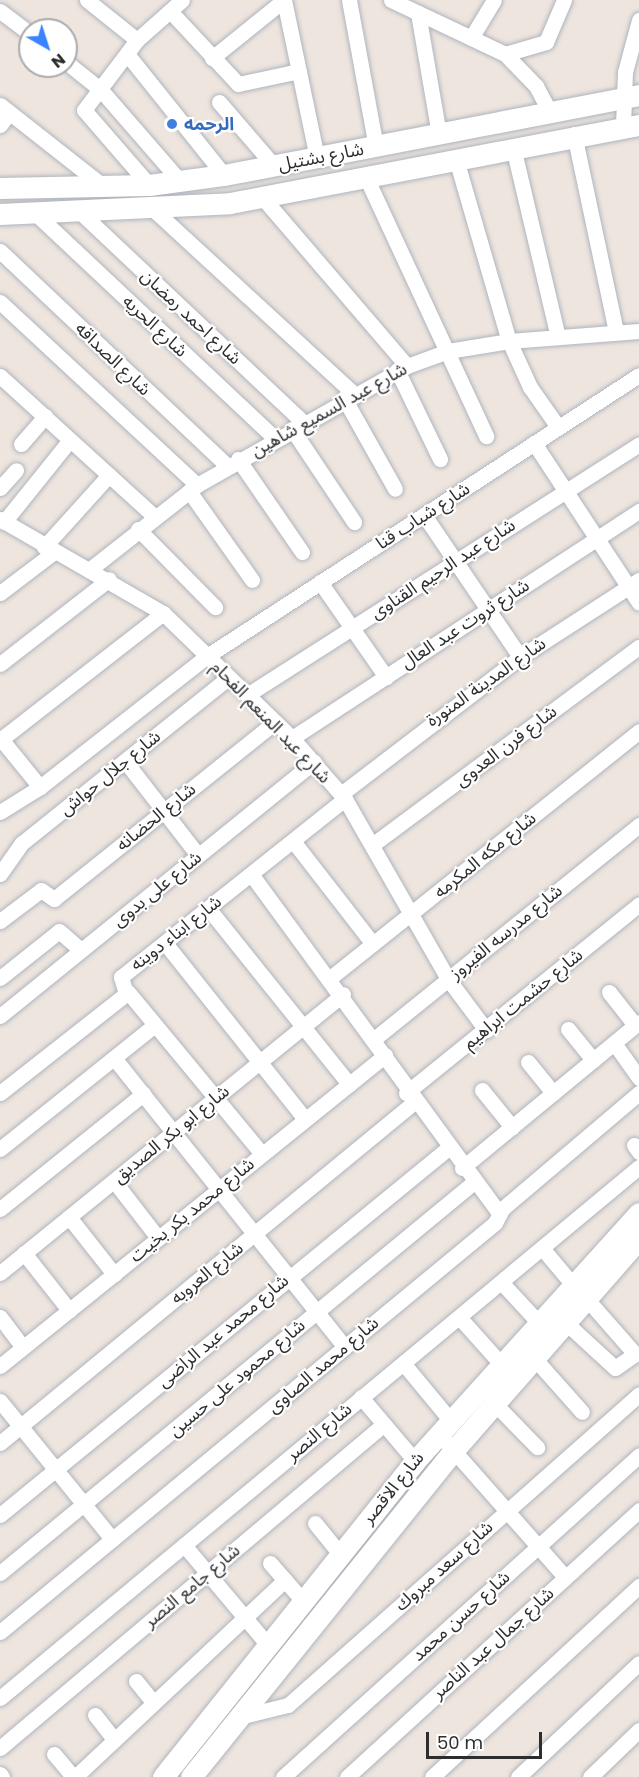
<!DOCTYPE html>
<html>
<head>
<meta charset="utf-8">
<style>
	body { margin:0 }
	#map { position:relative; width:639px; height:1777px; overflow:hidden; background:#eee5df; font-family:Poppins,"Noto Sans Arabic",sans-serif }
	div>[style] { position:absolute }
	.roads { filter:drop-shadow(0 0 2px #afb5bd) drop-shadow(0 0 2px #afb5bd) }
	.street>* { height:15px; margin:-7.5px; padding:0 7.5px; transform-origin:7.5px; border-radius:7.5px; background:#fff }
	.secondary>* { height:21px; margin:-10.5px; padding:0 10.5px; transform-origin:10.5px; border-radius:10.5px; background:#fff }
	.dots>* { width:16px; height:16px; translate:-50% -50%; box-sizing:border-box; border:3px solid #fff; border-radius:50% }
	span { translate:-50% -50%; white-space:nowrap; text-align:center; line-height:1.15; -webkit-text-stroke:4.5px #fff; paint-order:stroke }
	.shop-label { font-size:18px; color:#366cbe; font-weight:700 }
	.left { translate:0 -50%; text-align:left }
	.street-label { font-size:18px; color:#2d2d2d }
	.north { position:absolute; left:18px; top:18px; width:60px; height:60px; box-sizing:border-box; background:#fff; border:2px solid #ababab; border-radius:50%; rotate:141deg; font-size:16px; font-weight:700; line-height:24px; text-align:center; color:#2d2d2d }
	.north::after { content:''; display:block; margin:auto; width:21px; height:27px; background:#3b84ff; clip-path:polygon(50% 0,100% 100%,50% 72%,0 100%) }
	.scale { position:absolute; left:426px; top:1732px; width:116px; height:27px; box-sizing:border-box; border:3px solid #2d2d2d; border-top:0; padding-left:8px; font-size:18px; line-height:21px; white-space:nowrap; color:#2d2d2d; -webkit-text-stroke:4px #fff; paint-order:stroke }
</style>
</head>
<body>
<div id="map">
	<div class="roads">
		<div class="street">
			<i style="left:87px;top:0;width:64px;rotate:38.7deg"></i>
			<i style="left:284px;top:0;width:161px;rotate:78.2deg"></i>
			<i style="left:349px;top:0;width:149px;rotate:79.6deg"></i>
			<i style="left:391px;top:0;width:126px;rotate:25.3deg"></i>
			<i style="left:505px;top:54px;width:45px;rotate:45.9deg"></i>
			<i style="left:536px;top:86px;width:30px;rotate:62deg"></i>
			<i style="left:0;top:11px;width:38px;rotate:37deg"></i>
			<i style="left:170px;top:11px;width:100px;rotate:47deg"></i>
			<i style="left:238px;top:84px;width:62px;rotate:-12deg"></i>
			<i style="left:418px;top:13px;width:123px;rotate:80.2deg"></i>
			<i style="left:471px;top:38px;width:44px;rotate:-58.8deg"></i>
			<i style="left:127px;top:54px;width:155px;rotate:51.3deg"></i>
			<i style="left:505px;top:54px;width:43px;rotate:-16.3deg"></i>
			<i style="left:546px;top:42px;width:46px;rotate:-66.8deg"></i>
			<i style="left:212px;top:58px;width:92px;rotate:-38.9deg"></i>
			<i style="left:66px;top:62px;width:43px;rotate:38.5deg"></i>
			<i style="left:100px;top:89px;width:122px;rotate:49deg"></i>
			<i style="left:219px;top:102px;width:86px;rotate:49.3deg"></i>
			<i style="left:0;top:105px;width:131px;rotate:38.2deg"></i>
			<i style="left:0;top:125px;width:15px;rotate:-53deg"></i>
			<i style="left:623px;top:126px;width:54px;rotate:-87.9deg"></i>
			<i style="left:625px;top:72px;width:54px;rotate:-74.9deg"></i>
			<i style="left:574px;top:134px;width:202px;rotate:78deg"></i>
			<i style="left:513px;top:147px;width:195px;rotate:76.7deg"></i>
			<i style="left:456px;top:159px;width:190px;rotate:73.8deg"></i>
			<i style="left:509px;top:341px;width:51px;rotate:65.5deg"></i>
			<i style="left:530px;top:387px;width:49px;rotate:55deg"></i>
			<i style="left:365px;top:175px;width:288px;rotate:65.1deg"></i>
			<i style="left:149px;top:185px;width:99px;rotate:-130.9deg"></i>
			<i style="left:84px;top:110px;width:88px;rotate:-52.9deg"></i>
			<i style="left:137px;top:40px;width:60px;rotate:-41.6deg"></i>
			<i style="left:263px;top:198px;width:221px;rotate:49.4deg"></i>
			<i style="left:154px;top:210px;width:270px;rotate:42.6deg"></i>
			<i style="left:79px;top:211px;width:308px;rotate:43.3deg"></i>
			<i style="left:35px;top:213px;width:329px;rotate:43.2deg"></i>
			<i style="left:0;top:251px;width:313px;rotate:43.4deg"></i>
			<i style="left:0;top:302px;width:269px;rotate:42.9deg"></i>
			<i style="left:397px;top:370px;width:99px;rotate:64.2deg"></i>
			<i style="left:0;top:376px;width:208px;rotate:42.3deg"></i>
			<i style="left:344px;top:398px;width:104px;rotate:60.7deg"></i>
			<i style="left:292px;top:429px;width:112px;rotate:56.3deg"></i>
			<i style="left:534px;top:443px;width:191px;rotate:56.7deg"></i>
			<i style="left:21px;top:444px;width:37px;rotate:-49deg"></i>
			<i style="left:238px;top:459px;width:113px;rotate:55.5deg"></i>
			<i style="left:0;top:488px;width:24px;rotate:-48deg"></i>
			<i style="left:189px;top:491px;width:109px;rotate:54.7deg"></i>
			<i style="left:424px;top:515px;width:171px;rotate:55.9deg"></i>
			<i style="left:0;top:519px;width:188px;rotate:30deg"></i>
			<i style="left:163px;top:613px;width:180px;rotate:44.1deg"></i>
			<i style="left:292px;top:738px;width:81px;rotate:49deg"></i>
			<i style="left:345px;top:799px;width:207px;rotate:60.2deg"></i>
			<i style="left:448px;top:979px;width:64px;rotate:53.3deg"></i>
			<i style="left:4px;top:522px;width:105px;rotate:-51.2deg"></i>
			<i style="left:138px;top:529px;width:110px;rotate:45.4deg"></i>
			<i style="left:44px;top:547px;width:97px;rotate:-47.9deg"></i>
			<i style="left:89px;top:570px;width:137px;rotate:-38.2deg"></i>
			<i style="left:197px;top:485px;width:241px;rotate:-29.5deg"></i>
			<i style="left:407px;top:366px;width:44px;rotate:-20.1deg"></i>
			<i style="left:448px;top:351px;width:62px;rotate:-9.3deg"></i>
			<i style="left:509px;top:341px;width:130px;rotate:-4.4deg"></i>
			<i style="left:320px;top:582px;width:116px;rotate:55.2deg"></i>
			<i style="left:0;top:593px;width:68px;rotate:-37.2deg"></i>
			<i style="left:0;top:664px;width:138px;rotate:-37.9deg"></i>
			<i style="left:247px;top:695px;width:465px;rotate:-32.6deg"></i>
			<i style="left:292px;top:738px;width:415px;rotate:-33.2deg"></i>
			<i style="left:1px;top:739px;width:62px;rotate:50.9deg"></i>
			<i style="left:0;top:740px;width:207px;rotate:-37.9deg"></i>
			<i style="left:125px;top:761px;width:119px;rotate:52.2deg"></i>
			<i style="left:341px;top:794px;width:225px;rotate:-37.4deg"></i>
			<i style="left:520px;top:657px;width:142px;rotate:-32.9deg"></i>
			<i style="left:0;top:812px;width:47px;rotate:-32deg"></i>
			<i style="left:40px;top:787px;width:212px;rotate:-38.1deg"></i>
			<i style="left:207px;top:656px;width:515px;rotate:-33.04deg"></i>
			<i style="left:293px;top:841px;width:130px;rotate:52.2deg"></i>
			<i style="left:372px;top:845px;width:332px;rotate:-36.6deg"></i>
			<i style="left:0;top:874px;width:38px;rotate:-55deg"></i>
			<i style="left:22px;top:843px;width:264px;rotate:-38.7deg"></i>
			<i style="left:251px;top:874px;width:421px;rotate:53.8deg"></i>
			<i style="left:208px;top:908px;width:226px;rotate:51.3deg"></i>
			<i style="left:0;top:921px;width:51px;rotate:-37.1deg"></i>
			<i style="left:41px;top:890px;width:16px;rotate:35deg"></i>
			<i style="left:54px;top:899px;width:283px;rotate:-38.7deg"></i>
			<i style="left:165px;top:943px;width:225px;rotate:51.5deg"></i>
			<i style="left:0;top:978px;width:75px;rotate:-38.5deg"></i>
			<i style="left:59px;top:931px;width:29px;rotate:41deg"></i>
			<i style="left:330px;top:978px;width:396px;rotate:-38.6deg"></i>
			<i style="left:128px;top:992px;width:210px;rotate:50.4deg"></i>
			<i style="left:609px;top:992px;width:42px;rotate:51.8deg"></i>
			<i style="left:0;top:1016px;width:404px;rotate:-39deg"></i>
			<i style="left:568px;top:1029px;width:40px;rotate:51deg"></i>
			<i style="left:374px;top:1039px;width:341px;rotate:-38.9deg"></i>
			<i style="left:614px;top:1043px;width:43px;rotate:54.5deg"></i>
			<i style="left:114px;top:1058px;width:370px;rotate:51.4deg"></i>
			<i style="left:528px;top:1062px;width:40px;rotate:51deg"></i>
			<i style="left:482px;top:1090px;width:48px;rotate:51deg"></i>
			<i style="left:0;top:1093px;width:160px;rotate:-38.2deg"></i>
			<i style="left:126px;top:994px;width:18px;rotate:-106deg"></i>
			<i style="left:121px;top:977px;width:286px;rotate:-38.5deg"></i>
			<i style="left:406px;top:1093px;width:300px;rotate:-39deg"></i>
			<i style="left:634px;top:1145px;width:9px;rotate:54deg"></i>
			<i style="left:0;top:1149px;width:198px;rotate:-38.7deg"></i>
			<i style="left:462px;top:1168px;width:229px;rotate:-39.5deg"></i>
			<i style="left:114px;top:1181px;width:72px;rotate:52.3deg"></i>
			<i style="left:0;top:1209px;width:184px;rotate:-38.8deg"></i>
			<i style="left:69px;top:1217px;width:73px;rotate:51.7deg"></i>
			<i style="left:542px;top:1248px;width:48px;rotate:50deg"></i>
			<i style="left:24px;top:1253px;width:73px;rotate:51.7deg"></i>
			<i style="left:0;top:1273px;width:442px;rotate:-39.1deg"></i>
			<i style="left:501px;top:1282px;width:56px;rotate:47.2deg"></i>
			<i style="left:0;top:1317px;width:38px;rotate:53deg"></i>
			<i style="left:459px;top:1317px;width:64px;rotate:48.1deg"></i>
			<i style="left:565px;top:1322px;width:68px;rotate:42.6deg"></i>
			<i style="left:615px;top:1368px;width:24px;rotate:-35deg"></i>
			<i style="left:635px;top:1354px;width:74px;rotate:-131.2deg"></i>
			<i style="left:534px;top:1358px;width:72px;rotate:48.4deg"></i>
			<i style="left:403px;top:1363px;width:75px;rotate:50.4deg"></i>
			<i style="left:0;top:1366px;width:495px;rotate:-38.9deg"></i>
			<i style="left:361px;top:1397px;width:84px;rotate:49.8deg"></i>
			<i style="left:0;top:1401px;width:178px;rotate:50.9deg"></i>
			<i style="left:494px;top:1403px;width:62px;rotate:45.7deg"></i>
			<i style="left:439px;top:1434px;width:191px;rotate:48.6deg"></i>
			<i style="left:0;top:1443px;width:535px;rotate:-39.46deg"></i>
			<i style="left:0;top:1515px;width:578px;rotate:-39.31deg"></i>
			<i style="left:315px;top:1523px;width:40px;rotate:51deg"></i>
			<i style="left:184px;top:1545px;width:131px;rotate:50deg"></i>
			<i style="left:270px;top:1563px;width:50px;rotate:49deg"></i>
			<i style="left:0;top:1573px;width:614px;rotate:-39.52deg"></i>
			<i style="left:0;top:1632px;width:642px;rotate:-39.57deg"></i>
			<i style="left:495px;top:1223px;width:16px;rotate:-63deg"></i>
			<i style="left:502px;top:1209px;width:180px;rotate:-40.3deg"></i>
			<i style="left:136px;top:1681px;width:27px;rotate:51deg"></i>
			<i style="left:0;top:1698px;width:831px;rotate:-39.73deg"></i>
			<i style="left:95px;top:1715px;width:31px;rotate:52deg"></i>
			<i style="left:239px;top:1717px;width:50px;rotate:-13.8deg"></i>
			<i style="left:288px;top:1705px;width:469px;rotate:-41.5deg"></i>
			<i style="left:0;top:1748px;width:502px;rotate:-40.16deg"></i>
			<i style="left:54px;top:1754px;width:30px;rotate:50deg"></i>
			<i style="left:0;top:1774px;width:4px;rotate:56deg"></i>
			<i style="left:75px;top:1777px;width:288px;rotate:-43.2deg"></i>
			<i style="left:283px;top:1777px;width:480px;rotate:-42.1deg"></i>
			<i style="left:347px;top:1777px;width:396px;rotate:-42.4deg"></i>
			<i style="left:432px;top:1777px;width:282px;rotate:-42.7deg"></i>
			<i style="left:518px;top:1777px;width:166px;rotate:-43.3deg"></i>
			<i style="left:590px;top:1777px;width:68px;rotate:-43.8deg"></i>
		</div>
		<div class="secondary">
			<i style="left:0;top:188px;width:149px;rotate:-1.2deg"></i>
			<i style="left:149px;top:185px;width:76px;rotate:-7.6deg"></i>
			<i style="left:224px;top:175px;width:423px;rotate:-10.9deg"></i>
			<i style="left:0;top:214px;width:230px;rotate:-2.7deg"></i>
			<i style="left:230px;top:203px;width:416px;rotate:-10.8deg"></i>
			<i style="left:163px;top:1777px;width:404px;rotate:-51.4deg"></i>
			<i style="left:415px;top:1461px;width:334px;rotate:-47.9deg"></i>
			<i style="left:191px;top:1777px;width:420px;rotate:-51.2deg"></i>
			<i style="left:454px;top:1450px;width:281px;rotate:-48.8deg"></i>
		</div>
	</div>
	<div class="dots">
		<i style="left:172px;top:124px;background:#3f7fe0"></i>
	</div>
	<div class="shop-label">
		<span class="left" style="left:184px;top:124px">الرحمه</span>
	</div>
	<div class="street-label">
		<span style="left:321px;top:157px;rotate:-11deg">شارع بشتيل</span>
		<span style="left:191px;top:317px;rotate:43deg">شارع احمد رمضان</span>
		<span style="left:155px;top:326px;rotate:43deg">شارع الحريه</span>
		<span style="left:113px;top:359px;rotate:44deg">شارع الصداقه</span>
		<span style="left:329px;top:410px;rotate:-29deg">شارع عبد السميع شاهين</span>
		<span style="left:423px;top:516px;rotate:-33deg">شارع شباب قنا</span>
		<span style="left:443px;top:569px;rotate:-33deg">شارع عبد الرحيم القناوى</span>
		<span style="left:465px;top:624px;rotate:-33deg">شارع ثروت عبد العال</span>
		<span style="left:486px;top:682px;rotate:-35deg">شارع المدينة المنورة</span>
		<span style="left:271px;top:722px;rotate:46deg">شارع عبد المنعم الفحام</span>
		<span style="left:506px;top:746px;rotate:-37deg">شارع فرن العدوى</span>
		<span style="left:110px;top:773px;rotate:-39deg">شارع جلال حواش</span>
		<span style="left:156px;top:817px;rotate:-39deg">شارع الحضانه</span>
		<span style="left:485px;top:855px;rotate:-39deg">شارع مكه المكرمه</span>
		<span style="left:157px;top:889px;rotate:-39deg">شارع على بدوى</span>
		<span style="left:506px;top:932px;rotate:-39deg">شارع مدرسه الفيروز</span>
		<span style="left:176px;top:933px;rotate:-38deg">شارع ابناء دوينه</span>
		<span style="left:523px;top:999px;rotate:-39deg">شارع حشمت ابراهيم</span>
		<span style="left:171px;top:1134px;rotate:-39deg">شارع ابو بكر الصديق</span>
		<span style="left:192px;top:1210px;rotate:-39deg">شارع محمد بكر بخيت</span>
		<span style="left:207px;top:1273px;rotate:-39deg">شارع العروبه</span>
		<span style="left:223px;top:1331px;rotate:-40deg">شارع محمد عبد الراضى</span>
		<span style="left:323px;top:1365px;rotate:-40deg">شارع محمد الصاوى</span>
		<span style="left:237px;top:1378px;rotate:-40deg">شارع محمود على حسين</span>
		<span style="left:319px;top:1432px;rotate:-40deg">شارع النصر</span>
		<span style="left:393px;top:1488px;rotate:-51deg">شارع الاقصر</span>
		<span style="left:444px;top:1566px;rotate:-42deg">شارع سعد مبروك</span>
		<span style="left:192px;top:1586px;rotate:-40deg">شارع جامع النصر</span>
		<span style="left:461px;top:1616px;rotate:-42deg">شارع حسن محمد</span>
		<span style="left:493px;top:1643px;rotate:-42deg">شارع جمال عبد الناصر</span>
	</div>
	<div class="north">N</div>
	<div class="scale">50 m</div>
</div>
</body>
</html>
